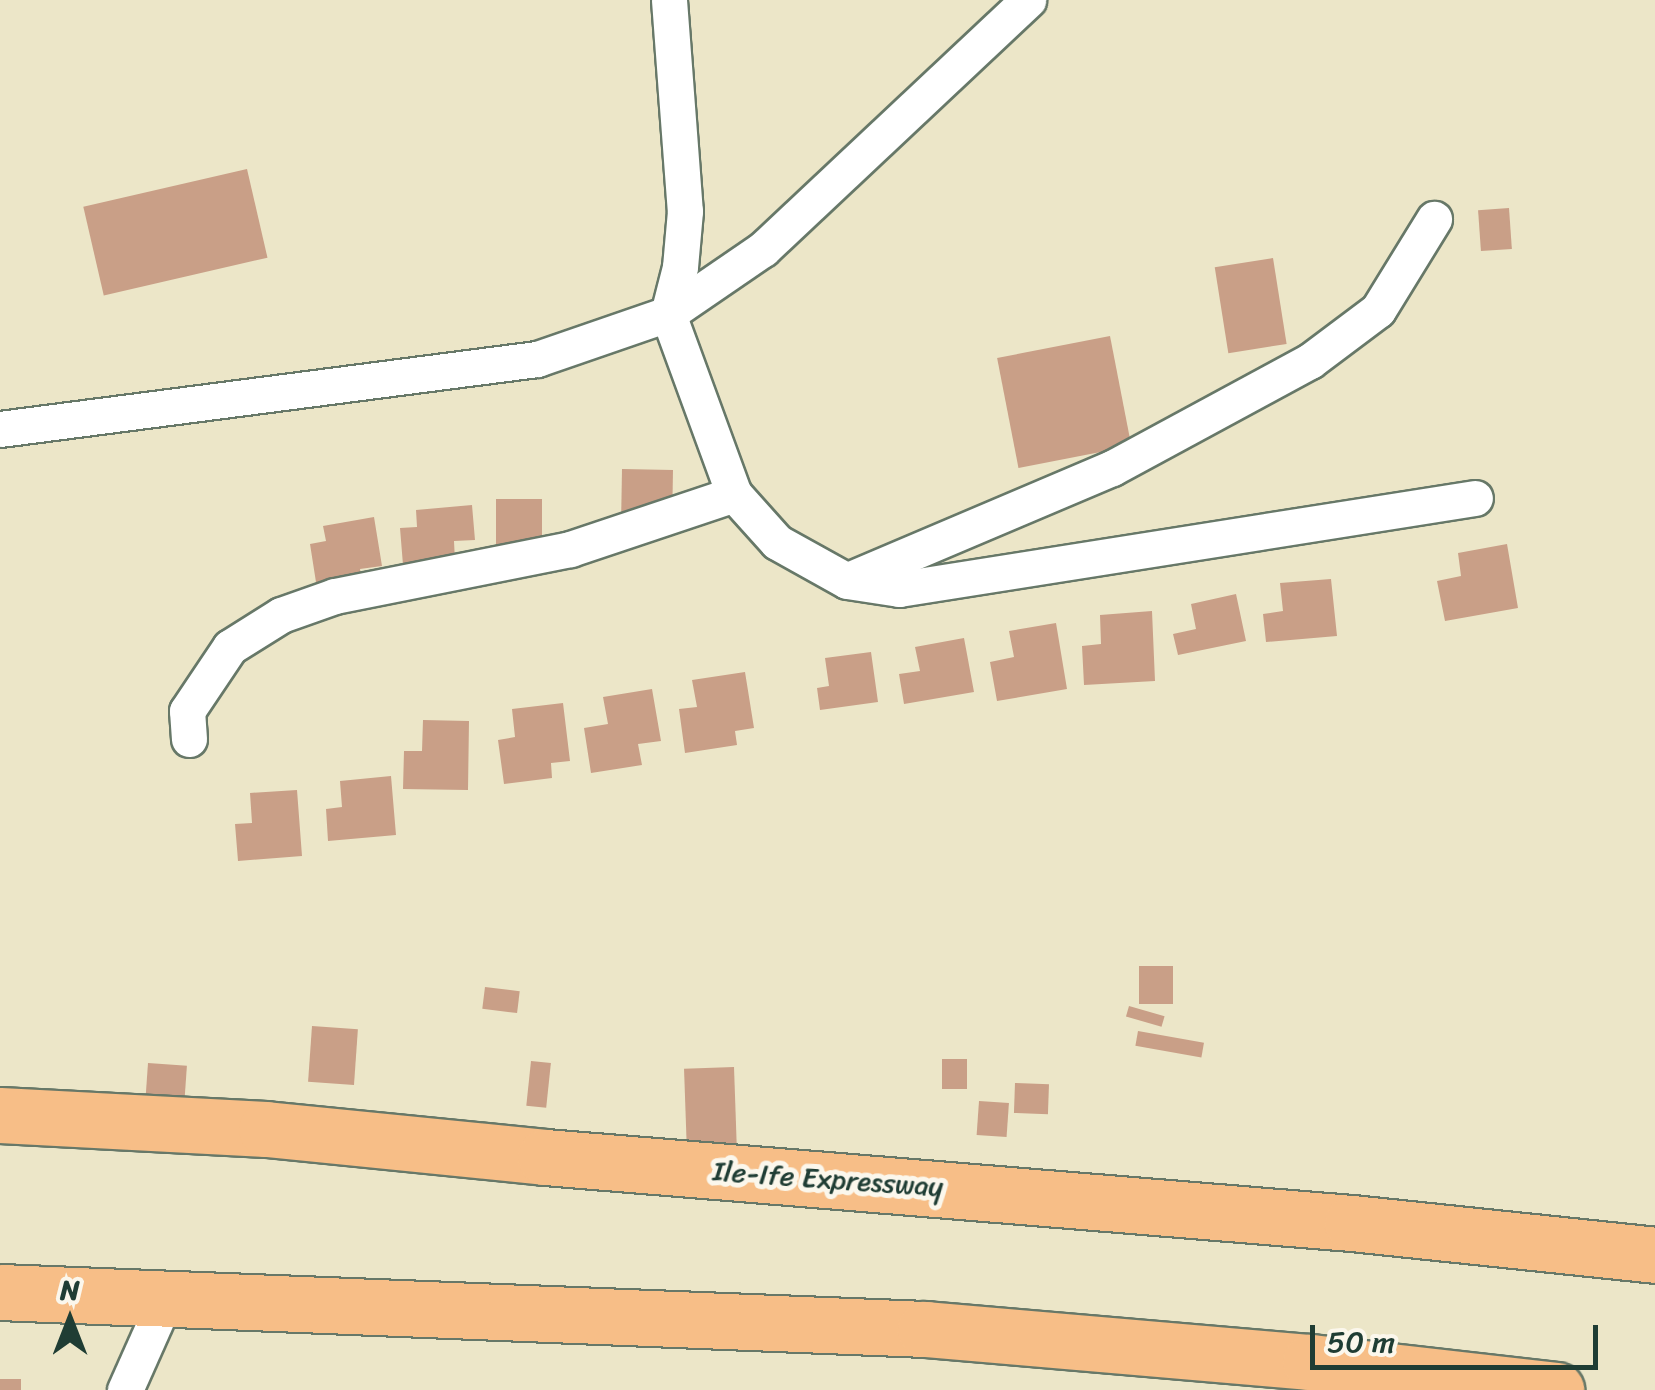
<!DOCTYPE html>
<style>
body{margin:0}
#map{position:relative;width:1655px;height:1390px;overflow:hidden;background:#ece6c8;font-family:Sriracha,sans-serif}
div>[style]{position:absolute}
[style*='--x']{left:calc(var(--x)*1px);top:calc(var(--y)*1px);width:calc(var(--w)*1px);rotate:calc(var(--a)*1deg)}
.building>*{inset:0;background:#c99f87;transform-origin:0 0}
.roads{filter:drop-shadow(2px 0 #677868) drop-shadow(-2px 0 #677868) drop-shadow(0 2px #677868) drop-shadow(0 -2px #677868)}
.minor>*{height:35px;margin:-17.5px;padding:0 17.5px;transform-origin:17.5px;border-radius:17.5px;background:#fff}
.trunk>*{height:55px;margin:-27.5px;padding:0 27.5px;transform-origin:27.5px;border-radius:27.5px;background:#f7be87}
span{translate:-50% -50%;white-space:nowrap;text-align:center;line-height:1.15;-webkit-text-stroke:10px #fbf7ec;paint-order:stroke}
.street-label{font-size:28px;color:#1f3d34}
.north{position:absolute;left:20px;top:1270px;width:100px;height:100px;-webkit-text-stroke:8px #fbf7ec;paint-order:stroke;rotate:0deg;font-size:28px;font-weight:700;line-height:40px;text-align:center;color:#1f3d34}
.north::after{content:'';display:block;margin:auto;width:35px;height:45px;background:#1f3d34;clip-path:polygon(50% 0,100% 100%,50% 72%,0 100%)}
.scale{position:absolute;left:1310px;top:1325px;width:288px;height:45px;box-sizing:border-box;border:5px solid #1f3d34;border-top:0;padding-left:12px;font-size:30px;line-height:35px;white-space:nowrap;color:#1f3d34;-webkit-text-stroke:8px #fbf7ec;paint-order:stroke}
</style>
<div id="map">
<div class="building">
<div style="left:247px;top:169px;width:91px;height:168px;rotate:77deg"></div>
<div style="left:1509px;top:208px;width:41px;height:31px;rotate:86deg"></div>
<div style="left:1273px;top:258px;width:87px;height:59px;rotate:81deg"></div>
<div style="left:1110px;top:336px;width:112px;height:115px;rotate:79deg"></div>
<div style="left:622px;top:469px;width:51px;height:50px;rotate:1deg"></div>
<div style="left:496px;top:499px;width:46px;height:72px"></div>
<div style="clip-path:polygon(472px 505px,475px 540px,454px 541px,455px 561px,403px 565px,400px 528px,417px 527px,416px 510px)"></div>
<div style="clip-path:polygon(374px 517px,382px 566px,360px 569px,363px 588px,318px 595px,310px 544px,326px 541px,323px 526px)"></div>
<div style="clip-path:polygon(1507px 544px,1518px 608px,1445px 621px,1437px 581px,1461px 576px,1458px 553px)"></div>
<div style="clip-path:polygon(1331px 579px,1337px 636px,1266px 642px,1263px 614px,1283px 611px,1280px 583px)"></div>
<div style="clip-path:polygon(1236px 594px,1246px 641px,1178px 655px,1173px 634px,1196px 629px,1191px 604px)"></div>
<div style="clip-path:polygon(1152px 611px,1155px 681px,1084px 685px,1082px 646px,1101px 644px,1100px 615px)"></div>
<div style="clip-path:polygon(1056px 623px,1067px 689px,997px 701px,990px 662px,1014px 657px,1009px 631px)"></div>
<div style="clip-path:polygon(964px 638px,974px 692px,904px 704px,899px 674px,920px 671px,915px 647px)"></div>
<div style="clip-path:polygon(871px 652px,878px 702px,820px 710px,817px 688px,829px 686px,825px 658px)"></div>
<div style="clip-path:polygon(745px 672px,754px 728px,735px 731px,737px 745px,685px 753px,679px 709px,697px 707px,692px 680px)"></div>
<div style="clip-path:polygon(652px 689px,661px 741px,638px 744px,642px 765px,591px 773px,584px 728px,608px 724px,603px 697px)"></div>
<div style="clip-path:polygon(563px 703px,570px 761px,551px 763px,552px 778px,504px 784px,498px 740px,515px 737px,512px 709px)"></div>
<div style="clip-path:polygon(423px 720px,469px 721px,468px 790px,403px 789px,404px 751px,422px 751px)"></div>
<div style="clip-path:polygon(391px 776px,396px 835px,328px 841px,326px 809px,342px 807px,340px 781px)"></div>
<div style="clip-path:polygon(297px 790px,302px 856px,238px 861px,235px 824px,252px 823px,250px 793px)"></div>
<div style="left:1139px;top:966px;width:34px;height:38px"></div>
<div style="left:485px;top:987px;width:35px;height:22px;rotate:7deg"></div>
<div style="left:1129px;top:1006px;width:37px;height:11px;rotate:16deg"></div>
<div style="left:312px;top:1026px;width:46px;height:56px;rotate:4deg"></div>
<div style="left:1138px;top:1031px;width:67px;height:15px;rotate:10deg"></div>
<div style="left:942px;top:1059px;width:25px;height:30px"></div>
<div style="left:531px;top:1061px;width:20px;height:45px;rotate:6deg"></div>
<div style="left:148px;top:1063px;width:39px;height:38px;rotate:4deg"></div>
<div style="left:734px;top:1067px;width:81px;height:50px;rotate:88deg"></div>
<div style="left:1015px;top:1083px;width:34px;height:30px;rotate:2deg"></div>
<div style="left:979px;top:1101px;width:30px;height:34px;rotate:4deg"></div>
<div style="left:0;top:1379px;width:21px;height:11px"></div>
</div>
<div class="roads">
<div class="minor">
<div style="--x:669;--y:0;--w:212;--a:85.7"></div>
<div style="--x:685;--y:211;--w:56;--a:95.1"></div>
<div style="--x:680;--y:267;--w:49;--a:104.3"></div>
<div style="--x:668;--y:314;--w:192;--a:69.9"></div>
<div style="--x:734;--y:494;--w:64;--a:48.1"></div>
<div style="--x:777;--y:542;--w:80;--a:29.1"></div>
<div style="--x:847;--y:581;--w:53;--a:8.7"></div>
<div style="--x:899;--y:589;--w:583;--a:-8.98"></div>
<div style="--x:0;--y:429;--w:542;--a:-7.43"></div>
<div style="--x:537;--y:359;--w:139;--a:-19"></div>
<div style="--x:668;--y:314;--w:115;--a:-34.4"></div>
<div style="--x:763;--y:249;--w:364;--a:-43.2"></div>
<div style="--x:848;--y:580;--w:287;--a:-23"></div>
<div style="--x:1112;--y:468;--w:225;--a:-28.4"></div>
<div style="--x:1310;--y:361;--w:85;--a:-36.9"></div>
<div style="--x:1378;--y:310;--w:107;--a:-58.4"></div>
<div style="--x:189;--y:739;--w:28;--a:-94"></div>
<div style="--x:187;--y:711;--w:77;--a:-56.1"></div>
<div style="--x:230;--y:647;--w:60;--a:-32.1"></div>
<div style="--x:281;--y:615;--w:57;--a:-19.4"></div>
<div style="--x:335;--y:596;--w:240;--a:-11.3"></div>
<div style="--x:570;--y:549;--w:173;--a:-18.5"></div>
<div style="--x:125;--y:1390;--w:101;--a:-66"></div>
</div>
<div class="trunk">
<div style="--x:0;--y:1115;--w:266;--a:3"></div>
<div style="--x:266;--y:1129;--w:280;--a:5.7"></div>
<div style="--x:545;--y:1157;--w:810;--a:4.68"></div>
<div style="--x:1352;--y:1223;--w:305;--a:6"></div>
<div style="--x:0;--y:1292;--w:926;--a:2.29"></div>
<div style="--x:925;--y:1329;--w:386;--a:4.9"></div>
<div style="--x:1310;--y:1362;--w:248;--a:6.5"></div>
</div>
</div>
<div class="street-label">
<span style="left:828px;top:1179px;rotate:4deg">Ile-Ife Expressway</span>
</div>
<div class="north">N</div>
<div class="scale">50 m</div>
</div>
